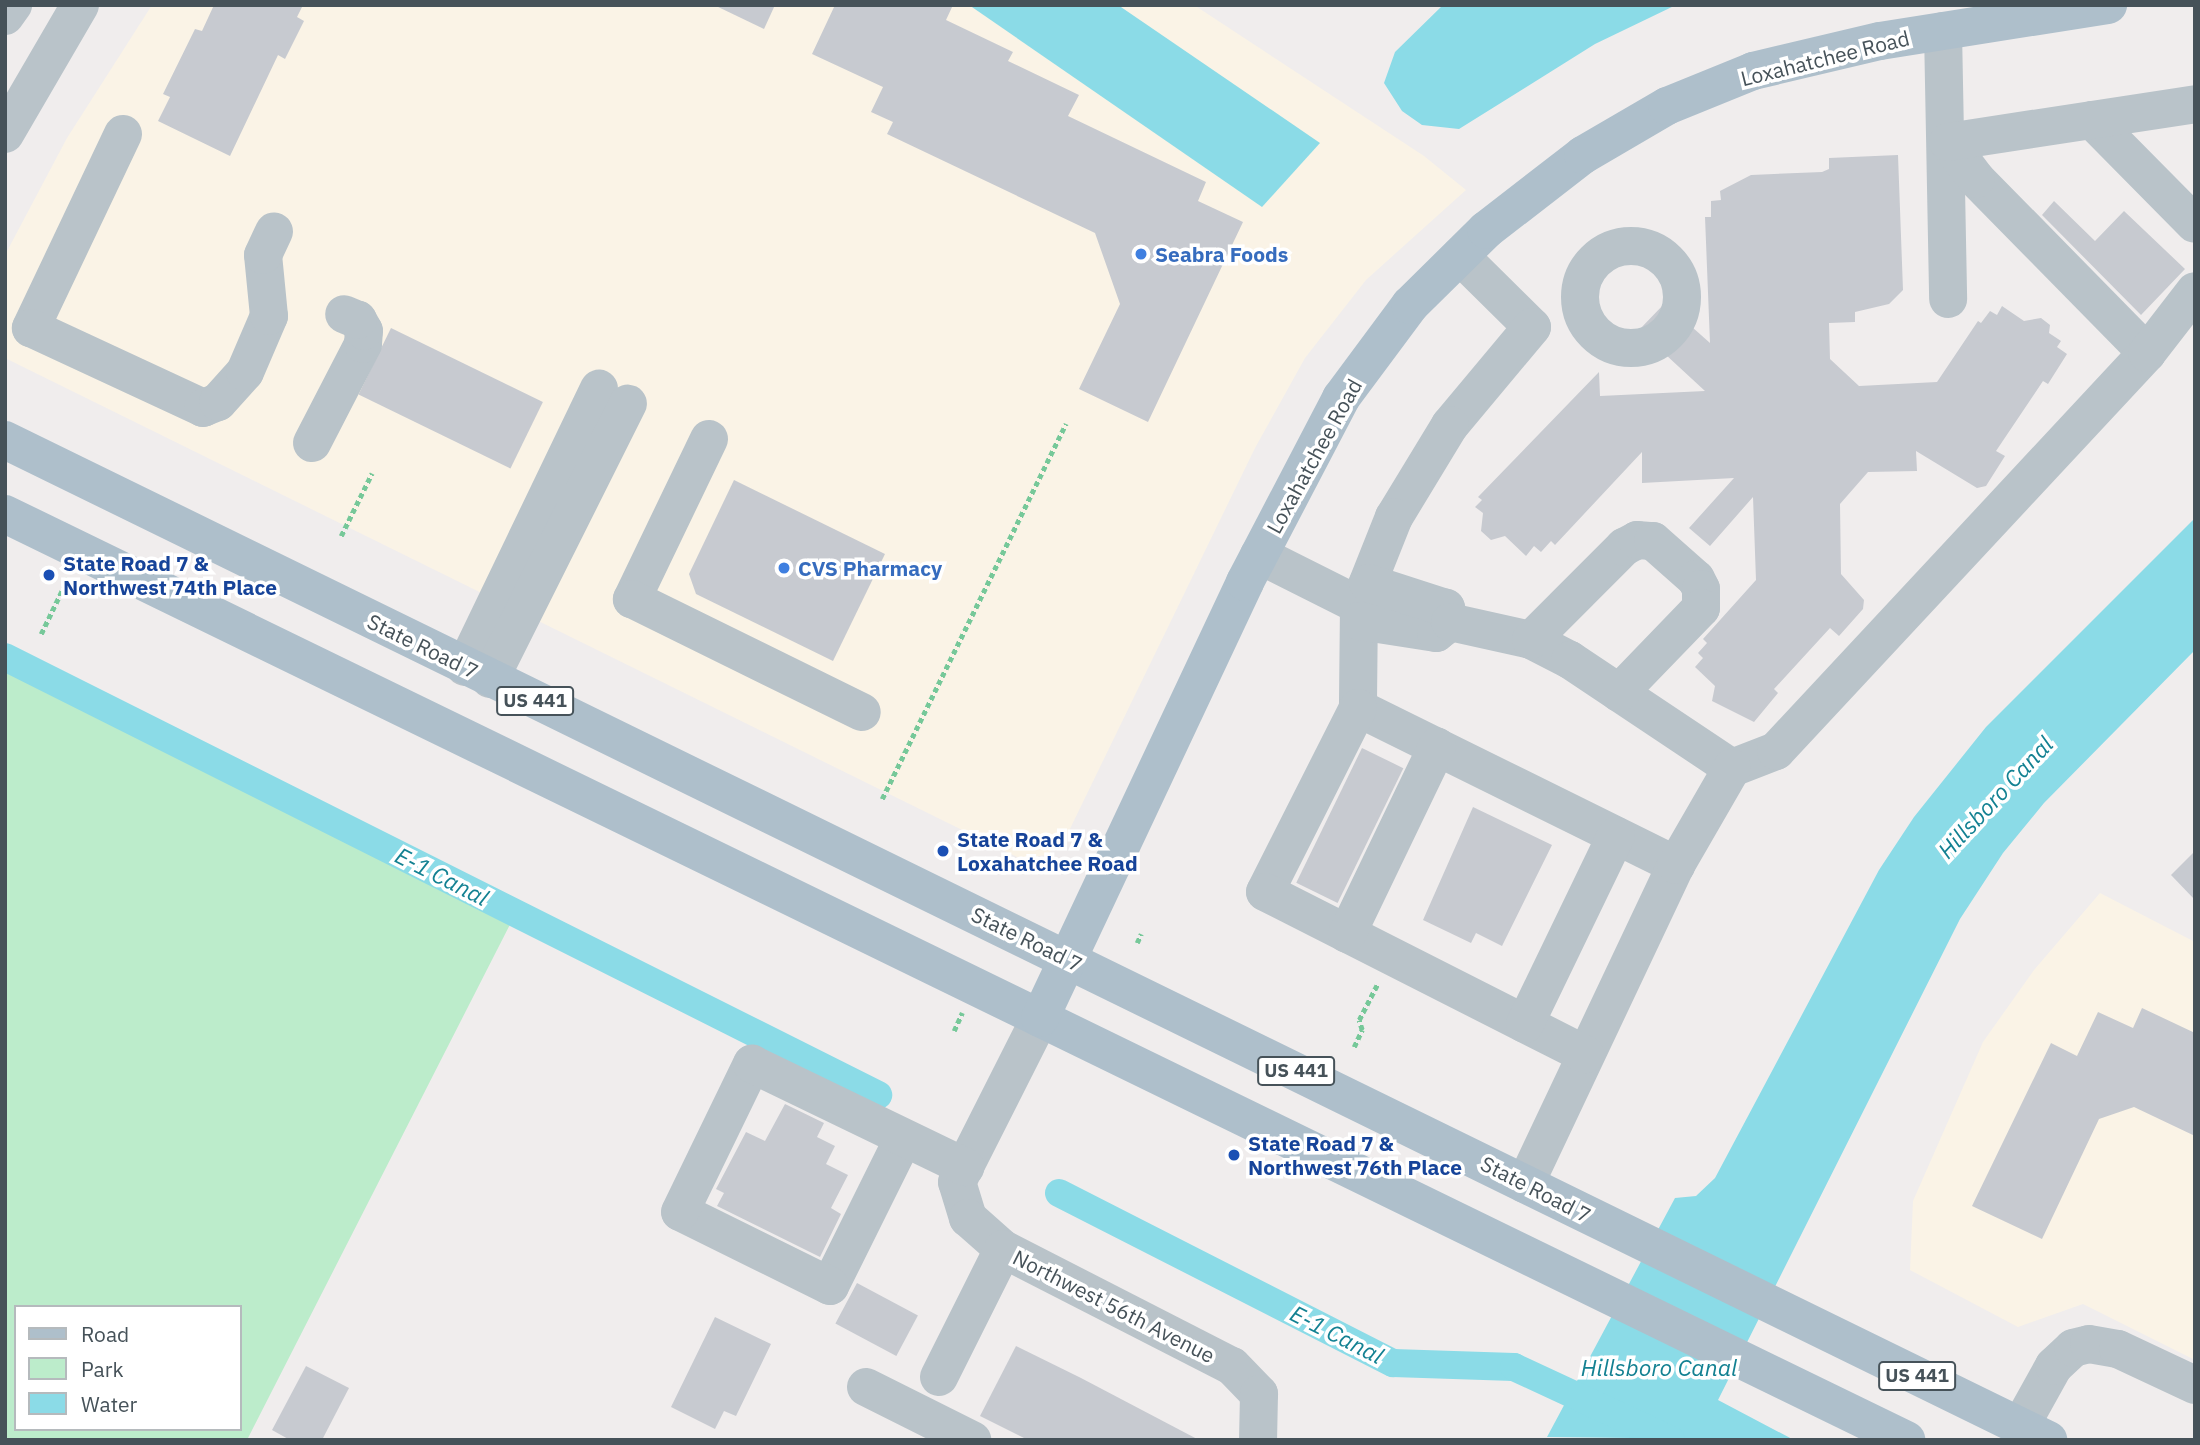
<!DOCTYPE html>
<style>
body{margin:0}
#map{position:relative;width:2200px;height:1445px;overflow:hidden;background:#f0eded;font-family:"IBM Plex Sans",sans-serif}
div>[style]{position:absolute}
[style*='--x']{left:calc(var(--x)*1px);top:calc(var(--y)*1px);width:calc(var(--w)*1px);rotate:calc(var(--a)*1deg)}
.commercial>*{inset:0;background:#faf3e6}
.green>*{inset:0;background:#bceccb}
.water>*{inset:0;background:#8bdbe7}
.canal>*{height:28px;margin:-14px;padding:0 14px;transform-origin:14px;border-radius:14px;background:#8bdbe7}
.building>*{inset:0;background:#c7cad0;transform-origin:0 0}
.path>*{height:4.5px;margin-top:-2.25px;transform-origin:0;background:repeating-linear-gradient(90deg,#76c899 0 5px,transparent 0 8.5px)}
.minor>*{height:38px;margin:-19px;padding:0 19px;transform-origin:19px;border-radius:19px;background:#b9c3c9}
.minor>.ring{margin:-19px;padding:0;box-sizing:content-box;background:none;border:38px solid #b9c3c9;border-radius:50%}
.major>*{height:38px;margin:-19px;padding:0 19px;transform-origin:19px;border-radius:19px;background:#aebfcb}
.dots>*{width:19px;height:19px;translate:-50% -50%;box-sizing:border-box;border:4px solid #fff;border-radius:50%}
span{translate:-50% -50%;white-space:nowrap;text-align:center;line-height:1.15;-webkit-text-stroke:7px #fff;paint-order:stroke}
.shield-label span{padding:2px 5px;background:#fff;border:2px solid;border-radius:5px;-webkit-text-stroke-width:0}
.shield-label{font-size:19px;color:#465259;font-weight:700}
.street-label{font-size:21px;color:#465259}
.shop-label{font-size:21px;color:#366cbe;font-weight:700}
.left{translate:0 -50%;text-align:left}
.transit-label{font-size:21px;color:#164399;font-weight:700}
.water-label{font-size:23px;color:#138192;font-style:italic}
.frame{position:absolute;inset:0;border:7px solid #465259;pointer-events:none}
.legend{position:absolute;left:14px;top:1305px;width:228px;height:126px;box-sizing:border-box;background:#fff;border:2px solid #b5babd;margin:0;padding:9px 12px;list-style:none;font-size:21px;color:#465259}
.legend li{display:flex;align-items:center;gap:14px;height:35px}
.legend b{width:35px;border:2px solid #b5babd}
</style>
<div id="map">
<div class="commercial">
<div style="clip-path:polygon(152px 5px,1194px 5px,1424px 156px,1466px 190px,1366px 280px,1305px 358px,1255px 448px,1066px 837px,1046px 855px,1021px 859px,5px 358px,5px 255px,67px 138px)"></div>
<div style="clip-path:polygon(2100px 893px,2195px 942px,2195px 1360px,2083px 1304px,2018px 1327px,1910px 1270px,1913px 1201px,1983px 1042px,2034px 970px)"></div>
</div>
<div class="green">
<div style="clip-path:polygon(evenodd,5px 659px,520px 905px,247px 1440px,5px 1440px,5px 659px,16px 1307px,240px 1307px,240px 1429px,16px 1429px,16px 1307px)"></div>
</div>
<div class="water">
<div style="clip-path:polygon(969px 5px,1118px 5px,1320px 143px,1262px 207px)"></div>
<div style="clip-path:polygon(1443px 5px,1676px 5px,1595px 44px,1459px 129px,1422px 125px,1402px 111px,1384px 83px,1395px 52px)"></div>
<div style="clip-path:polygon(2195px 518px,2195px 650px,2044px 803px,2003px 853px,1960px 919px,1718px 1400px,1794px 1440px,1547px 1437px,1675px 1198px,1696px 1196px,1715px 1178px,1879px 870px,1914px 817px,1986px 727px)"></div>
</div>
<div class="canal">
<div style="--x:5;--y:657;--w:977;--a:26.64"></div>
<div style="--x:1059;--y:1193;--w:375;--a:27"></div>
<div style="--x:1393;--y:1363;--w:121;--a:1.9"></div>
<div style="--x:1514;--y:1367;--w:173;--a:24.9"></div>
</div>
<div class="building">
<div style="clip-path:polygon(214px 5px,303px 5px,297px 17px,304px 21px,285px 59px,278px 55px,230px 156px,158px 121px,170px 97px,163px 94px,195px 29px,202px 31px)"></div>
<div style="clip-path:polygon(714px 5px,775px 5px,764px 29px)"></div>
<div style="clip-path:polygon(835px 5px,953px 5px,946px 20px,1013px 52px,1008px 61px,1079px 95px,1068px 116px,1206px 182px,1198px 201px,1243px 222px,1148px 422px,1079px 389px,1120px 304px,1095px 233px,887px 134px,893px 122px,871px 112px,883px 87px,812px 54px)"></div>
<div style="clip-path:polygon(1898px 155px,1903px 290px,1889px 304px,1855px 312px,1855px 322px,1829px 323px,1830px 359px,1859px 386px,1937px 382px,1978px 321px,1981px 323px,1990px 311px,1997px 315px,2002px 306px,2024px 321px,2041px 318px,2050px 325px,2049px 333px,2061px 341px,2057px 347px,2067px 354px,2048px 384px,2043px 381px,1996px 451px,2005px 456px,1986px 486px,1977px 488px,1916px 451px,1917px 471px,1868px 472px,1840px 504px,1841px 574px,1864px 600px,1863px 609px,1839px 636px,1830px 628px,1774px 689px,1778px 693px,1754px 722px,1712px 701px,1715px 686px,1695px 667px,1703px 658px,1698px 653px,1707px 643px,1703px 639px,1756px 580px,1753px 497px,1710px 546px,1689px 528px,1734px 478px,1642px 483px,1642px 452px,1555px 545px,1551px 541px,1541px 552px,1534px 546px,1526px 556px,1505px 536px,1491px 540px,1481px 531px,1483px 513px,1475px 507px,1482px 500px,1478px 497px,1599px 372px,1600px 396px,1705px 391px,1639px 330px,1665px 303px,1710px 343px,1705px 217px,1711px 217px,1711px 201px,1721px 200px,1720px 191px,1751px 175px,1822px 172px,1829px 169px,1829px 158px)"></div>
<div style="clip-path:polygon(2054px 201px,2095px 241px,2124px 211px,2185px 269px,2141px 315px,2042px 215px)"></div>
<div style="left:391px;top:328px;width:169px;height:74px;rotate:26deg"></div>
<div style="clip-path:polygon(734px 480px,885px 554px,833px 661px,696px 594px,689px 574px)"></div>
<div style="left:1362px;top:748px;width:46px;height:150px;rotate:26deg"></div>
<div style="clip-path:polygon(1473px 807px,1552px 845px,1502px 946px,1476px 933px,1471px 943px,1423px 920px)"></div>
<div style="clip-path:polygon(2195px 851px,2195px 900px,2171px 875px)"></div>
<div style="clip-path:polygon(2142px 1008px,2195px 1033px,2195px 1136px,2134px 1107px,2099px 1119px,2042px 1239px,1972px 1206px,2051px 1043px,2077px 1056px,2098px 1012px,2133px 1028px)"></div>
<div style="clip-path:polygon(785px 1104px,824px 1123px,817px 1137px,835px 1146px,826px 1164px,848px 1175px,831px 1208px,841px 1214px,820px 1257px,717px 1206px,724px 1193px,716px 1189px,746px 1132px,765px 1141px)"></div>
<div style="left:857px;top:1283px;width:69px;height:46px;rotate:28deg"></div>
<div style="clip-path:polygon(715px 1317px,771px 1344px,736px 1416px,724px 1411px,715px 1429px,671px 1407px)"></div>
<div style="clip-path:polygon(1016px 1346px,1081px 1378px,1199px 1440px,1028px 1440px,980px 1416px)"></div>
<div style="clip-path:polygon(306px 1366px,349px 1388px,322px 1440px,290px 1440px,272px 1430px)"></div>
</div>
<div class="path">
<div style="--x:341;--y:536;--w:70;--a:-63.8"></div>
<div style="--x:41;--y:634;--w:62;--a:-64.3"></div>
<div style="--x:882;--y:799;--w:418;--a:-63.9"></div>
<div style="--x:1137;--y:943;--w:10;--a:-66"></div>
<div style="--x:954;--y:1031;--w:20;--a:-66"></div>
<div style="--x:1354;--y:1047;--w:19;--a:-65"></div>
<div style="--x:1362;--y:1030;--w:10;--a:-107"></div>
<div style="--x:1359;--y:1020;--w:42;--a:-62.8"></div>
</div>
<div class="minor">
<div style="--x:5;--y:16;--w:14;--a:-54"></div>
<div style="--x:1943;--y:31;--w:268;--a:88.9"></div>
<div style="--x:2092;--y:120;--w:146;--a:45.3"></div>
<div style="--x:5;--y:134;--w:149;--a:-59.8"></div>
<div style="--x:123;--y:134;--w:215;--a:115.4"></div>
<div style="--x:31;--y:328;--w:190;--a:24.9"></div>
<div style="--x:203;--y:408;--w:16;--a:-22"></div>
<div style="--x:218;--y:402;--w:40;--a:-48"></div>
<div style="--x:245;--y:372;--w:61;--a:-66.8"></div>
<div style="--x:269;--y:316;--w:61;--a:-95.6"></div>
<div style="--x:263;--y:255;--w:26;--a:-65"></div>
<div class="ring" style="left:1580px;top:246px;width:64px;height:64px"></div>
<div style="--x:1460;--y:256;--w:101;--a:44.6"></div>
<div style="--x:1532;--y:327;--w:128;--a:129.9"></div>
<div style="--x:1450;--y:425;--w:108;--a:121.3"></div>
<div style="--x:1394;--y:517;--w:95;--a:111.7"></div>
<div style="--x:1359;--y:605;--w:103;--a:90.6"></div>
<div style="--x:1358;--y:708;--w:355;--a:26.3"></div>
<div style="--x:1676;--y:865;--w:353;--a:115.3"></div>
<div style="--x:2147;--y:353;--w:244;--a:-134.5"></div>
<div style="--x:1976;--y:179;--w:46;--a:-127.1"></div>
<div style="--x:1948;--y:142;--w:250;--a:-8.7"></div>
<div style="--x:709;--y:439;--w:178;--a:115.7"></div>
<div style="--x:632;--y:599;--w:256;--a:26.2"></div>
<div style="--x:312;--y:443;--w:111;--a:-62.7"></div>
<div style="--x:363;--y:344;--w:13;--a:-86"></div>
<div style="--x:364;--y:331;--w:13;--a:-119"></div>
<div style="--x:358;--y:320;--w:15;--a:-157"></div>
<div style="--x:1259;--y:555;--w:112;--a:26.6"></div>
<div style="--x:1359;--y:621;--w:78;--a:8.9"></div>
<div style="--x:1436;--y:633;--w:18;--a:-38"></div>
<div style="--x:1450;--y:622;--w:15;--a:-106"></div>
<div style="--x:1446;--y:608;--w:82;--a:-162.2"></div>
<div style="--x:1450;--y:622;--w:83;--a:12.5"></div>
<div style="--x:1531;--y:640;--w:44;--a:27.1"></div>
<div style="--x:1570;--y:660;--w:195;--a:33.7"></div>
<div style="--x:1732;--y:768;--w:47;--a:-21.1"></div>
<div style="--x:1776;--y:751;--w:544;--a:-47.01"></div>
<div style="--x:2147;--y:353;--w:78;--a:-52.3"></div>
<div style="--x:1531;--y:640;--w:132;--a:-45"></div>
<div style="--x:1624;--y:547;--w:15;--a:-28"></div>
<div style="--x:1637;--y:540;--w:16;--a:4"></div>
<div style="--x:1653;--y:541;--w:57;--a:41.5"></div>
<div style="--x:1696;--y:579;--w:11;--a:63"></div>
<div style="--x:1701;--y:589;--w:19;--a:90"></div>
<div style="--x:1701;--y:608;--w:118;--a:134"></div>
<div style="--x:465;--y:667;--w:309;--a:-64.3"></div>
<div style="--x:490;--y:679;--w:308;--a:-63.4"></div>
<div style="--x:1358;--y:708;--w:206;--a:116.8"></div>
<div style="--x:1265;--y:892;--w:359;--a:26.9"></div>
<div style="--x:1676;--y:865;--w:112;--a:-60"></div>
<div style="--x:1347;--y:934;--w:208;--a:-64.3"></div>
<div style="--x:1040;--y:1018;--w:184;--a:116.8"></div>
<div style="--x:957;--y:1182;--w:38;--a:73"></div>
<div style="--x:968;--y:1218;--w:47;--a:41.5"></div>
<div style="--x:1003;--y:1249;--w:257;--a:27.1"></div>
<div style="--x:1232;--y:1366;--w:39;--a:46"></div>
<div style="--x:1259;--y:1394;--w:46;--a:91.2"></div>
<div style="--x:1525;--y:1024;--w:209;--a:-64.2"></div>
<div style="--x:903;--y:1139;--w:164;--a:116.4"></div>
<div style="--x:830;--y:1286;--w:167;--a:-153.7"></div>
<div style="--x:680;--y:1212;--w:165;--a:-64.1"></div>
<div style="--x:752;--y:1064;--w:237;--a:25.8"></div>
<div style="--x:939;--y:1377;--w:143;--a:-63.4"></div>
<div style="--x:866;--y:1387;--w:119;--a:26.6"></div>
<div style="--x:2020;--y:1427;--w:70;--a:-60.9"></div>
<div style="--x:2054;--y:1366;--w:26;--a:-43"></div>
<div style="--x:2073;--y:1348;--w:16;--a:-14"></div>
<div style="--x:2089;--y:1344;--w:29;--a:10"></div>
<div style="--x:2118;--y:1349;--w:85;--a:25.1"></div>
</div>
<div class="major">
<div style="--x:5;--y:440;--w:2275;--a:26.08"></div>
<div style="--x:5;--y:514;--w:2115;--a:25.97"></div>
<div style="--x:1040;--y:1018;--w:482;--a:-64.8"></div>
<div style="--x:1245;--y:582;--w:208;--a:-62.4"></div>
<div style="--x:1341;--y:398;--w:116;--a:-53.4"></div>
<div style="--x:1410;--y:305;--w:107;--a:-44.6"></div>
<div style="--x:1486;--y:230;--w:123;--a:-37.7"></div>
<div style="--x:1583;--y:155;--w:97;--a:-30.3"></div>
<div style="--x:1667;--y:106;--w:93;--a:-22.1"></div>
<div style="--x:1753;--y:71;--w:130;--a:-13.3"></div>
<div style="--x:1880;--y:41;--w:231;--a:-9"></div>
</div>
<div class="dots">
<div style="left:1141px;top:254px;background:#3f7fe0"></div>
<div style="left:784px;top:568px;background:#3f7fe0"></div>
<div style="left:49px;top:575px;background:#1a4fb4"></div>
<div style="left:943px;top:851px;background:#1a4fb4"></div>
<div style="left:1234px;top:1155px;background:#1a4fb4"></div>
</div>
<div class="shield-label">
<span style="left:535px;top:701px">US 441</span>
<span style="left:1296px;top:1071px">US 441</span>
<span style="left:1917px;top:1376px">US 441</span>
</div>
<div class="street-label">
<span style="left:1825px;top:58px;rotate:-14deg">Loxahatchee Road</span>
<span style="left:1314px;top:456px;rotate:-61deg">Loxahatchee Road</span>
<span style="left:423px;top:646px;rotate:26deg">State Road 7</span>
<span style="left:1027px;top:939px;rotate:26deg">State Road 7</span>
<span style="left:1536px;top:1189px;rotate:27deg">State Road 7</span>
<span style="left:1114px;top:1306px;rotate:27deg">Northwest 56th Avenue</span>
</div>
<div class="shop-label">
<span class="left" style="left:1155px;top:254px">Seabra Foods</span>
<span class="left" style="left:798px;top:568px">CVS Pharmacy</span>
</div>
<div class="transit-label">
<span class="left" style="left:63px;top:575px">State Road 7 &amp;<br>Northwest 74th Place</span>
<span class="left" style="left:957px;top:851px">State Road 7 &amp;<br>Loxahatchee Road</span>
<span class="left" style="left:1248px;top:1155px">State Road 7 &amp;<br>Northwest 76th Place</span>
</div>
<div class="water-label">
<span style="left:1995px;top:797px;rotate:-47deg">Hillsboro Canal</span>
<span style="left:442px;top:876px;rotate:27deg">E-1 Canal</span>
<span style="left:1337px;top:1334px;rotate:27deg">E-1 Canal</span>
<span style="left:1659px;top:1367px">Hillsboro Canal</span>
</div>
<div class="frame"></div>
<ul class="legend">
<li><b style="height:9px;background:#aebfcb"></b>Road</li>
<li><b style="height:19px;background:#bceccb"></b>Park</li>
<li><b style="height:19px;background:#8bdbe7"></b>Water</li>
</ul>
</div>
